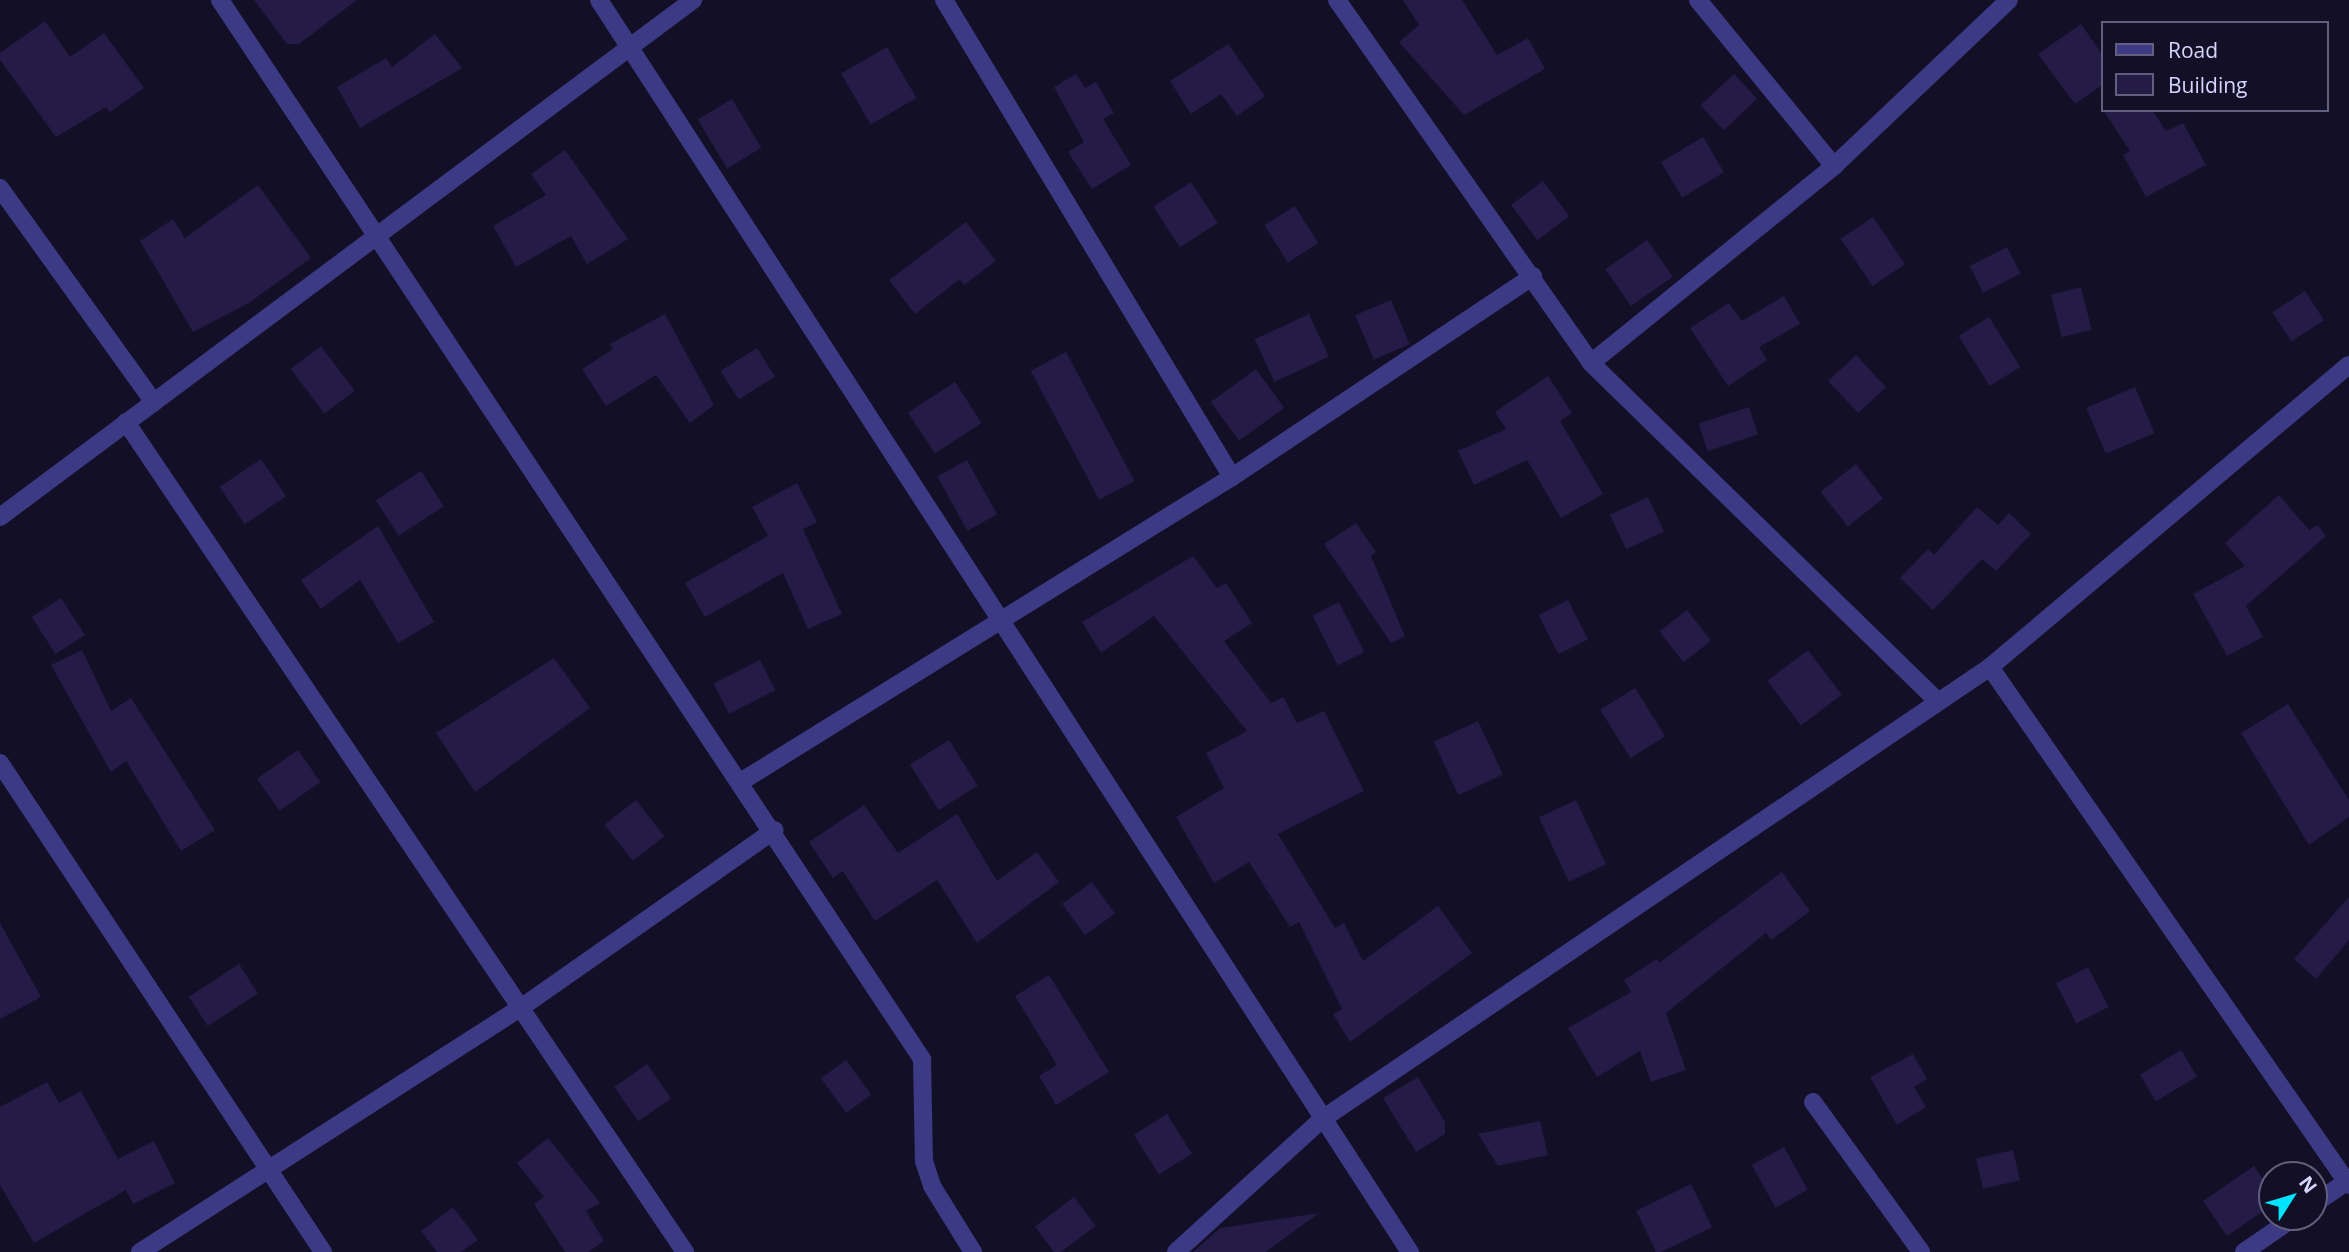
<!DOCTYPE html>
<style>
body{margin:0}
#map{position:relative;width:2349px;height:1252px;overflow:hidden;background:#130f26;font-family:"Open Sans",sans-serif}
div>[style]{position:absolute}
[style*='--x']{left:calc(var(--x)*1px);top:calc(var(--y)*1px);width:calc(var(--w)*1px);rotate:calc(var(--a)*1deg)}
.building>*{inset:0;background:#241b47;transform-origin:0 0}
.minor>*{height:18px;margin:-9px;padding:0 9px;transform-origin:9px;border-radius:9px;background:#3d3a85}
span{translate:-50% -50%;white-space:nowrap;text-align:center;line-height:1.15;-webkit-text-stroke:6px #130f26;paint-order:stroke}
.legend{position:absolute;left:2101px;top:21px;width:228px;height:91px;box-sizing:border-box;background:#130f26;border:2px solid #625e7d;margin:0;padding:9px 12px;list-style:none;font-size:21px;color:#d9d4ff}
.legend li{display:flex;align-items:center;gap:14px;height:35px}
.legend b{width:35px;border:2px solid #625e7d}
.north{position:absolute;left:2258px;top:1161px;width:70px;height:70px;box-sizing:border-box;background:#130f26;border:2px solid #625e7d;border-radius:50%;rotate:53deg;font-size:19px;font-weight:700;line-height:28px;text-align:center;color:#d9d4ff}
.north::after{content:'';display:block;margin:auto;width:24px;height:32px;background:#00e5ff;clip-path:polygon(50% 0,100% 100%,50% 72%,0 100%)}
</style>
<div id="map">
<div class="building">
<div style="clip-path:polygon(254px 0,357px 0,299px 44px,287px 44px)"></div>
<div style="clip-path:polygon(1403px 0,1462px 0,1497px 55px,1528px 38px,1545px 69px,1464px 115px,1399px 42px,1419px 25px)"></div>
<div style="clip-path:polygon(45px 21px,70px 57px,104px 33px,144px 88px,110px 112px,106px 107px,56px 137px,0 60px,0 53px)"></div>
<div style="clip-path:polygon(2081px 24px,2102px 54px,2102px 85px,2075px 104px,2038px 54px)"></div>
<div style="clip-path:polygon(435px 34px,462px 68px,360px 128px,337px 87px,386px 58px,392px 67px)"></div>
<div style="clip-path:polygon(1228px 44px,1265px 96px,1237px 116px,1221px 94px,1191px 114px,1170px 81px)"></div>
<div style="left:887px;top:47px;width:59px;height:53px;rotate:60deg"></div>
<div style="clip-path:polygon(1076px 74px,1085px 88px,1096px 82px,1114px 113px,1103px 119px,1131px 165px,1092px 189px,1068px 152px,1084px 142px,1054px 87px)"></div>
<div style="left:1734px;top:74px;width:34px;height:46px;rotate:47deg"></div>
<div style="left:732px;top:99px;width:57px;height:40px;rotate:59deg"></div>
<div style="clip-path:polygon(2103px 110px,2152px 110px,2166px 131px,2183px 123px,2206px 165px,2146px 197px,2123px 155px,2130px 151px)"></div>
<div style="left:1703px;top:137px;width:41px;height:49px;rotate:59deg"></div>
<div style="clip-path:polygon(565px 150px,628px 239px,587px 264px,571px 236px,516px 267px,493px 226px,546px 195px,531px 174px)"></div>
<div style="left:1543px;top:181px;width:44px;height:40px;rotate:53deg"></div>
<div style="left:1191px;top:182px;width:49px;height:45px;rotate:57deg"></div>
<div style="clip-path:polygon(258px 185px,311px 258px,249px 303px,193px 332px,140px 241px,173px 219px,185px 238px)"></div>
<div style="left:1295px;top:206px;width:44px;height:36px;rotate:58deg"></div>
<div style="left:1873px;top:217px;width:57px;height:39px;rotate:56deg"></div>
<div style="clip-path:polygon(966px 222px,996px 261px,964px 285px,960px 279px,915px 314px,889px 280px)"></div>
<div style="left:1647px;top:240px;width:45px;height:51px;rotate:55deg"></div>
<div style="left:2007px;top:247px;width:30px;height:42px;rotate:63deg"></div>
<div style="left:2081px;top:287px;width:44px;height:31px;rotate:76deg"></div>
<div style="left:2305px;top:291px;width:35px;height:39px;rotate:57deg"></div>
<div style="clip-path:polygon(1784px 296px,1800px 324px,1759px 347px,1767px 360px,1728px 386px,1690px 328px,1729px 303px,1742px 321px)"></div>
<div style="left:1391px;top:300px;width:48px;height:39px;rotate:67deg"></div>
<div style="clip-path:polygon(665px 314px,714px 405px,690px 423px,656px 375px,606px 406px,582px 369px,613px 349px,610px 344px)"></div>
<div style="left:1309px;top:314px;width:47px;height:60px;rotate:65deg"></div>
<div style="left:1989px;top:317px;width:59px;height:36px;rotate:58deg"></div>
<div style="left:321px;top:346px;width:56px;height:38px;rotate:53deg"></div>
<div style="left:757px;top:348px;width:34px;height:43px;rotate:58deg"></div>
<div style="left:1066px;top:352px;width:146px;height:40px;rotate:62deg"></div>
<div style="left:1856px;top:355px;width:44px;height:38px;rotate:47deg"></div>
<div style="left:1256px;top:369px;width:48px;height:56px;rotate:54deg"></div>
<div style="clip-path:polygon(1548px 376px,1572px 413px,1560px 421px,1603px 494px,1561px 518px,1527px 460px,1474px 485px,1458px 451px,1506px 429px,1495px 412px)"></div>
<div style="left:955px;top:382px;width:49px;height:56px;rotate:57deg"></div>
<div style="left:2135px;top:387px;width:50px;height:53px;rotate:67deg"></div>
<div style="left:1749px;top:407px;width:29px;height:53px;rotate:72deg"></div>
<div style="left:261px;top:459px;width:45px;height:50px;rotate:56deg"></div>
<div style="left:967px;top:460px;width:62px;height:34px;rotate:61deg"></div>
<div style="left:1856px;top:464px;width:44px;height:45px;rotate:52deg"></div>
<div style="left:421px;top:471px;width:42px;height:54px;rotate:57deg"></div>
<div style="clip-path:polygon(797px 483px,817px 522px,803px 529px,842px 614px,808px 629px,783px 573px,705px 617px,685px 583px,768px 536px,752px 507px)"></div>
<div style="clip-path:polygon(2279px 495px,2309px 530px,2318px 525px,2326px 536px,2246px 606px,2263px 637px,2227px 656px,2193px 594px,2245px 566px,2225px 543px)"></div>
<div style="left:1648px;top:497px;width:38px;height:42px;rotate:65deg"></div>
<div style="clip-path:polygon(1977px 507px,1998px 525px,2009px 513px,2031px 534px,1996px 571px,1982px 559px,1933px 610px,1900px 578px,1928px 549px,1934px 555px)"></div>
<div style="clip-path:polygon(1356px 523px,1376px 552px,1371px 556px,1405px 636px,1391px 643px,1324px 544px)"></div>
<div style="clip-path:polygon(378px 526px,434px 622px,398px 643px,360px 580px,321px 609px,301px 580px)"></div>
<div style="clip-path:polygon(1193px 556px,1217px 588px,1226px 583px,1252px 623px,1224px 641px,1271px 703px,1283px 697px,1297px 723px,1324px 711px,1364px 791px,1278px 834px,1335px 928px,1344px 923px,1363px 961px,1438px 906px,1472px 953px,1350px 1042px,1333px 1014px,1342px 1009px,1299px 922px,1290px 927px,1249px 862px,1214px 883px,1176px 817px,1224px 788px,1206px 753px,1247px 731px,1154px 616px,1101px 653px,1082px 622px)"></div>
<div style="left:61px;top:598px;width:44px;height:35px;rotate:57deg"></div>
<div style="left:1568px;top:600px;width:44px;height:33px;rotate:63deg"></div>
<div style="left:1339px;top:602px;width:56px;height:30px;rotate:63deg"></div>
<div style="left:1687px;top:610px;width:39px;height:35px;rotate:52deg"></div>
<div style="clip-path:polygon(82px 650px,111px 711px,131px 698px,215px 830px,181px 851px,126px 761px,111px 772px,51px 665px)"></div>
<div style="left:1808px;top:650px;width:56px;height:51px;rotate:53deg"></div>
<div style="clip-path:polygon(554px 658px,590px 708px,475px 792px,436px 733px)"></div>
<div style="left:760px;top:660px;width:34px;height:52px;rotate:63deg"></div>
<div style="left:1635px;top:688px;width:57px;height:41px;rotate:58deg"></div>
<div style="clip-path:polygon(2288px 704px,2349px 800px,2349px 817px,2309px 845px,2241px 733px)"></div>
<div style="left:1478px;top:721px;width:59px;height:49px;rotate:65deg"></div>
<div style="left:949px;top:740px;width:54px;height:46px;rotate:58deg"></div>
<div style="left:298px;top:750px;width:39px;height:50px;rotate:55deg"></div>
<div style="left:636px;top:800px;width:46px;height:40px;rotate:52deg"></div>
<div style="left:1576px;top:800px;width:71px;height:41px;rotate:65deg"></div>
<div style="clip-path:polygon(864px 805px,898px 853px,957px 814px,997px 881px,1037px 852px,1059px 882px,977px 943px,937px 880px,875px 921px,843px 871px,833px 878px,809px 842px)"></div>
<div style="clip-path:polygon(1782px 872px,1810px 911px,1771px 940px,1766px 933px,1666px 1013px,1686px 1070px,1651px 1082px,1640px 1051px,1597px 1077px,1568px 1028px,1631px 992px,1624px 980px,1657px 959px,1659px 963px)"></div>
<div style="left:1092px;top:882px;width:39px;height:37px;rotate:54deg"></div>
<div style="clip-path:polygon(2349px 897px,2349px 940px,2316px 979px,2294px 959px)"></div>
<div style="clip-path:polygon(0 923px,41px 997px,0 1019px)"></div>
<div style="left:239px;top:964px;width:35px;height:60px;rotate:57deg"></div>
<div style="left:2088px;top:967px;width:45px;height:36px;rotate:63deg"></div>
<div style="clip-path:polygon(1049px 975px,1109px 1072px,1056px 1105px,1039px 1076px,1057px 1065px,1015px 996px)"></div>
<div style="left:2181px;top:1050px;width:31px;height:48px;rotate:59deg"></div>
<div style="clip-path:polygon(1913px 1054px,1927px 1079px,1914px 1087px,1926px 1107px,1897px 1125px,1870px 1077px)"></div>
<div style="left:846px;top:1060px;width:43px;height:31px;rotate:54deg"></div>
<div style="left:647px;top:1064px;width:42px;height:40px;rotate:55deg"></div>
<div style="clip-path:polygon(1418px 1077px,1445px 1122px,1445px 1134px,1416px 1152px,1383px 1098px)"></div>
<div style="clip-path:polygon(47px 1082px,59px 1103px,81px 1091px,118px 1159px,154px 1141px,175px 1183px,133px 1204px,126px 1190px,34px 1243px,0 1185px,0 1107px)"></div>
<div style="left:1167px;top:1114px;width:47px;height:39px;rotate:58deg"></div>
<div style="clip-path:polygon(1540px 1121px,1548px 1155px,1498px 1166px,1478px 1134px)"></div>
<div style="clip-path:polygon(548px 1138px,600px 1203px,586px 1211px,604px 1241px,588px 1252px,565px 1252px,534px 1204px,544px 1197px,517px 1163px)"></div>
<div style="left:1784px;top:1147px;width:49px;height:37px;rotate:61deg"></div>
<div style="left:2013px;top:1150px;width:31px;height:38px;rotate:77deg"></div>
<div style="clip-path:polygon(2254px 1166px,2272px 1192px,2272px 1205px,2227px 1236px,2203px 1201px)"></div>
<div style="left:1691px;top:1184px;width:48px;height:61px;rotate:64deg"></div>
<div style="left:1074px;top:1197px;width:36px;height:49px;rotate:53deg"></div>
<div style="clip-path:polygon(453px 1207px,478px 1240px,461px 1252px,437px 1252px,421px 1231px)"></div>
<div style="clip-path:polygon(1319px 1213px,1266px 1252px,1193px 1252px,1220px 1228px)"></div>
</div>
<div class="minor">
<div style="--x:220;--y:0;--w:1271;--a:56.46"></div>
<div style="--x:922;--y:1059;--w:102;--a:88.9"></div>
<div style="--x:924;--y:1161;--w:26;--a:72"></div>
<div style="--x:932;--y:1186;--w:78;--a:58.2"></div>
<div style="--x:599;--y:0;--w:1492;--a:57.07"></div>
<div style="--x:1337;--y:0;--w:443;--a:55"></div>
<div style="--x:1591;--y:363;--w:484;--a:44.3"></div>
<div style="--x:1698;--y:0;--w:215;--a:50.7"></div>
<div style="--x:0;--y:188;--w:264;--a:54.3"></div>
<div style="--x:1591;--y:363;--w:313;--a:-39"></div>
<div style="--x:1834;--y:166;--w:241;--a:-43.5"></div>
<div style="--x:126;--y:422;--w:1001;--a:56.04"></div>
<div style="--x:1232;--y:477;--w:362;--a:-33.7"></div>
<div style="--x:0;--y:517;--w:865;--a:-36.72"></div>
<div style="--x:1990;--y:667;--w:630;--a:55.28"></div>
<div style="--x:0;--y:763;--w:586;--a:56.55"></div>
<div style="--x:742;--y:781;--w:577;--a:-31.82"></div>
<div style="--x:1232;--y:477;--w:557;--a:-121.12"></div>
<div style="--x:1813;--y:1102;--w:185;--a:54.2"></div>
<div style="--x:2314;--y:1204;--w:42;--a:-34.4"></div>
<div style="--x:140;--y:1252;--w:450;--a:-32.7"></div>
<div style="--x:519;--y:1009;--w:312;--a:-35"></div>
<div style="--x:1176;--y:1252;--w:196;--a:-42.3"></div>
<div style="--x:1321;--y:1120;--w:808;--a:-34.1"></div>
<div style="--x:1990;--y:667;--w:469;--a:-40.1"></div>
<div style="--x:2244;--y:1252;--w:62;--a:-34.5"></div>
</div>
<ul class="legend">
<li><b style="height:9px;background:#3d3a85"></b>Road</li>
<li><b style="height:19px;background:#241b47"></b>Building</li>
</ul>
<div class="north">N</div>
</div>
